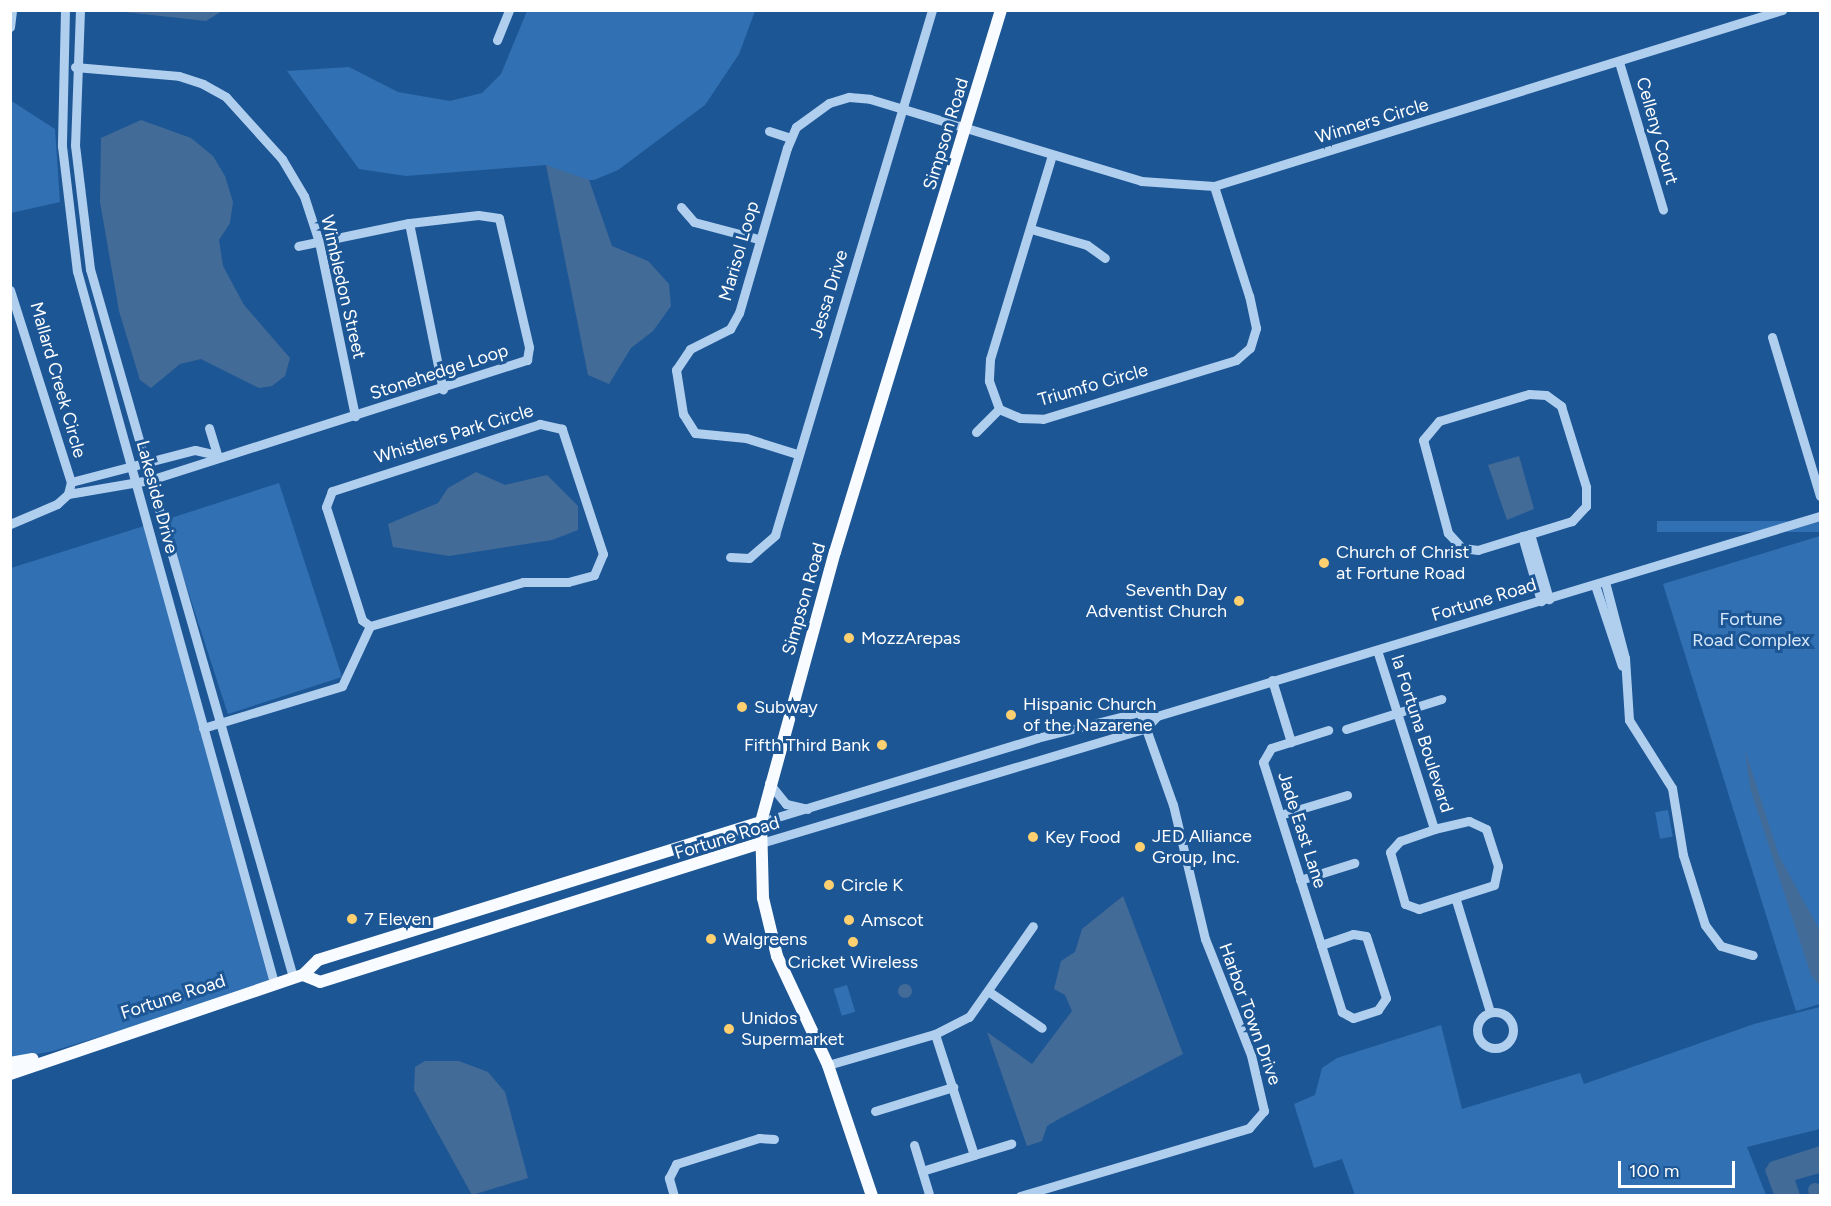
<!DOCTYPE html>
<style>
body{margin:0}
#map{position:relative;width:1831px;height:1206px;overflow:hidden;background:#1d5695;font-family:Figtree,sans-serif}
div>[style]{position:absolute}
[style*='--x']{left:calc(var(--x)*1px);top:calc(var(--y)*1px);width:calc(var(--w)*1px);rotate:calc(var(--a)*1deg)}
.green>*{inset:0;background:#3170b3;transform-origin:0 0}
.water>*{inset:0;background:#436b98}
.round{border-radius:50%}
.minor>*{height:9px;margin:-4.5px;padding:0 4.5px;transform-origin:4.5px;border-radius:4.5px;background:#b0cfef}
.minor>.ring{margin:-4.5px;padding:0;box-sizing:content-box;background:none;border:9px solid #b0cfef;border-radius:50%}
.major>*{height:12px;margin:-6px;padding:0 6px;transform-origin:6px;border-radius:6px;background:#f8fbff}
.dots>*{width:16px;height:16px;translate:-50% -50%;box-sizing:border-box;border:3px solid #1d5695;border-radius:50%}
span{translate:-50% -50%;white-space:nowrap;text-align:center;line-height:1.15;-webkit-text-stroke:6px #1d5695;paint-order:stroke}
.street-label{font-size:18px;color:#fff}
.poi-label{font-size:18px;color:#fff}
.left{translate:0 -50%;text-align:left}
.right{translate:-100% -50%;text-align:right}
.park-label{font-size:18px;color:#d7e8fb}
.frame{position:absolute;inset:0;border:12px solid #fff;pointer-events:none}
.scale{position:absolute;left:1618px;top:1161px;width:117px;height:27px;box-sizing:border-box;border:3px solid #fff;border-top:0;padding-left:8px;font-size:18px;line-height:21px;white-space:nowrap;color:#fff;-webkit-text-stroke:4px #1d5695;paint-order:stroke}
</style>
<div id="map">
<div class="green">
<div style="clip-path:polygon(527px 11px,755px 11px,739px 54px,705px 105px,618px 170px,594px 180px,577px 180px,546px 165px,406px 176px,359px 169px,287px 71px,349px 67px,398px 92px,450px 101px,482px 93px,501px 74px)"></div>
<div style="clip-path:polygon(10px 100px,55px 129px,60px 202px,11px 213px)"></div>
<div style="left:279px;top:483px;width:204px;height:120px;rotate:72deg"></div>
<div style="left:1820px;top:521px;width:11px;height:163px;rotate:90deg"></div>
<div style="clip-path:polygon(144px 526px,270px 985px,53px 1051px,11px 1059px,11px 568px)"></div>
<div style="clip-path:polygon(1820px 536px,1820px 1004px,1796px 1011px,1663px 584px)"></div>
<div style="left:1668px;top:810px;width:27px;height:13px;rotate:80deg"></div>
<div style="left:847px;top:985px;width:28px;height:14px;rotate:73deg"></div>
<div style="clip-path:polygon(1820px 1007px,1820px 1129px,1747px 1147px,1766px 1195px,1355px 1195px,1342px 1159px,1314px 1168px,1294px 1104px,1315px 1095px,1322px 1068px,1337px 1058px,1441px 1025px,1462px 1109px,1580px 1073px,1584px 1084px,1754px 1024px)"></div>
</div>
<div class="water">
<div style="clip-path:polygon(116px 11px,222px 11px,206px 21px)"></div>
<div style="clip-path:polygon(141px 120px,191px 138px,213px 156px,225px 176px,233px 202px,230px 223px,219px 240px,223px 266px,244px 305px,290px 358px,285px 376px,272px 386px,259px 388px,201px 359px,180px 364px,151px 388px,140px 380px,119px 311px,100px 202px,101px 138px)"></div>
<div style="clip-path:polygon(546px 165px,589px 180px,612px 246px,648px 261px,669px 284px,671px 306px,653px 331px,631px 348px,609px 384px,588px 375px)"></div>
<div style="clip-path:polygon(1519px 456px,1534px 509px,1507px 520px,1488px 465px)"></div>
<div style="clip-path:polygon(476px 472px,505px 485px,547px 475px,578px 506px,578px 530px,552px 540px,449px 556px,393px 547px,388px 524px,438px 503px,448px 488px)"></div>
<div style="clip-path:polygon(1745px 750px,1779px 856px,1820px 931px,1820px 986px,1811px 975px,1750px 788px)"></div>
<div style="clip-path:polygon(1123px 896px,1183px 1054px,1057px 1120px,1047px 1126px,1042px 1141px,1027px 1146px,987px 1032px,1032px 1064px,1072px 1011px,1065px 995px,1054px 989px,1061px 961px,1075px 952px,1082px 929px)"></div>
<div class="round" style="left:898px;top:984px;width:14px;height:14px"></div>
<div style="clip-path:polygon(425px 1061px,459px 1061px,488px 1072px,505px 1092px,528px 1178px,472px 1195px,414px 1090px,415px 1067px)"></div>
<div style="clip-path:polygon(1820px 1146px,1820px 1173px,1795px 1180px,1800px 1195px,1774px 1195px,1765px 1170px,1770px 1162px)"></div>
<div class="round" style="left:1808px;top:1183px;width:14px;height:14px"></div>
</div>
<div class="minor">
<div style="--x:65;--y:10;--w:136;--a:91.3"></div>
<div style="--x:62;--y:146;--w:126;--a:83.2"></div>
<div style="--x:77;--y:271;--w:739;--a:74.53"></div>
<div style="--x:80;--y:10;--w:135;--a:92.1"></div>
<div style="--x:75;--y:145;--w:125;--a:83.1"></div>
<div style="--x:90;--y:269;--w:737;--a:74"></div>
<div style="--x:10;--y:27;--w:17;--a:-83"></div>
<div style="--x:497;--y:40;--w:32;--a:-68"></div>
<div style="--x:1619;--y:62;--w:154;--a:73.4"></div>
<div style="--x:75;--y:67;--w:104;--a:4.9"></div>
<div style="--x:179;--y:76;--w:25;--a:18"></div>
<div style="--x:203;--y:84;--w:26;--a:29"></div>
<div style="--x:226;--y:97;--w:84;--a:47.9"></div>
<div style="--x:282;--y:159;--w:43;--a:59.3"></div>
<div style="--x:304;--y:196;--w:48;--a:71.9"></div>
<div style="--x:319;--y:242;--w:178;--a:78.3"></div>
<div style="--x:769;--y:131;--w:23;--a:18"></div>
<div style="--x:1052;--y:155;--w:213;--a:106.9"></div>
<div style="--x:990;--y:359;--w:22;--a:93"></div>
<div style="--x:989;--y:381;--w:30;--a:70"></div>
<div style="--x:999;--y:409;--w:23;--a:23"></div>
<div style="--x:1020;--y:418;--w:23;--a:2"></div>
<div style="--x:1043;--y:419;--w:202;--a:-17"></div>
<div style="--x:1236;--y:360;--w:18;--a:-41"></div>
<div style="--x:1250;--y:348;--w:21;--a:-73"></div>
<div style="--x:1256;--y:328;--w:33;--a:-102"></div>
<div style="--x:1249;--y:296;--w:115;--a:-107.7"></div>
<div style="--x:681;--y:207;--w:20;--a:49"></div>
<div style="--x:694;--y:222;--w:66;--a:14.9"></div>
<div style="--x:409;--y:223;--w:170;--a:78.5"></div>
<div style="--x:1031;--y:229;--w:58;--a:15.9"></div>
<div style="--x:1087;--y:245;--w:22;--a:36"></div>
<div style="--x:10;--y:290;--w:201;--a:72.4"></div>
<div style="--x:71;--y:482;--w:12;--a:104"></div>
<div style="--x:68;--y:494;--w:15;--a:138"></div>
<div style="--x:57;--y:504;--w:51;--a:156.9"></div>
<div style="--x:1772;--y:337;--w:166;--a:73.2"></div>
<div style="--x:1529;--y:394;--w:17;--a:3"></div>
<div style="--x:1546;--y:395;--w:19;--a:36"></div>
<div style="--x:1561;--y:406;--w:85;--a:72.8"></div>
<div style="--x:1586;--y:487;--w:19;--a:90"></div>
<div style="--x:1586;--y:506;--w:21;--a:133"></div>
<div style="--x:1572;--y:521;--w:98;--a:162.9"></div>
<div style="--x:1478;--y:550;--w:16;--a:-173"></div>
<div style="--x:1462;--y:548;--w:21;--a:-133"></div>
<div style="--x:1448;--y:533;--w:96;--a:-105"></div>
<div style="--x:1423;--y:440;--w:25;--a:-50"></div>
<div style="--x:1439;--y:421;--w:94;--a:-16.7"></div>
<div style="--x:209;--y:428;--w:28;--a:73"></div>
<div style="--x:976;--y:432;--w:33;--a:-45"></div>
<div style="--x:797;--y:454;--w:53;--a:-162.6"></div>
<div style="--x:746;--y:438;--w:51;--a:-174.4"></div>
<div style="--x:695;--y:433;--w:22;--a:-122"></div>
<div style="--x:683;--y:414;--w:45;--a:-99"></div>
<div style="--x:676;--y:370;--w:25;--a:-56"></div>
<div style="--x:690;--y:349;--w:45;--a:-26.6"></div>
<div style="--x:730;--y:329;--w:18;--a:-61"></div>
<div style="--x:739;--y:313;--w:172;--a:-73.8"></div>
<div style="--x:787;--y:148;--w:23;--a:-67"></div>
<div style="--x:796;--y:127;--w:41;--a:-36"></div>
<div style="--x:829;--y:103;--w:21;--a:-17"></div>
<div style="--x:849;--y:97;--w:21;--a:5"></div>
<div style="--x:870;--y:99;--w:283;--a:16.8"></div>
<div style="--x:1141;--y:181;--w:73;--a:3.9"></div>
<div style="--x:1214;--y:186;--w:595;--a:-17.22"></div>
<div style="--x:71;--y:482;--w:128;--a:-14.5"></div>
<div style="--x:195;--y:450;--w:23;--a:13"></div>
<div style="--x:68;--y:494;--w:83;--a:-9.7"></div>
<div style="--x:150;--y:480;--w:396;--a:-17.7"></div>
<div style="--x:527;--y:360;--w:13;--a:-81"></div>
<div style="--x:529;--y:347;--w:132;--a:-103.1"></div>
<div style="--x:499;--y:218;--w:21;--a:-172"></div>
<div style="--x:478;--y:215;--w:69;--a:173.4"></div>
<div style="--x:409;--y:223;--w:113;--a:168.3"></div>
<div style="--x:1530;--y:534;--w:68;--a:73.7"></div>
<div style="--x:1522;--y:536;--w:68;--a:73.7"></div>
<div style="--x:730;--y:557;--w:19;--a:3"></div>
<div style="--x:749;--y:558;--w:35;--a:-41"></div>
<div style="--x:775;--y:535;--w:548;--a:-73.35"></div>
<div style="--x:1605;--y:582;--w:79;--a:75.3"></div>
<div style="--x:1625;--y:658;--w:62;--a:86.3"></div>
<div style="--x:1629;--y:720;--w:80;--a:57.7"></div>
<div style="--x:1672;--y:788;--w:68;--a:80.7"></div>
<div style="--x:1683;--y:855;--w:73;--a:72.6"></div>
<div style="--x:1705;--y:925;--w:26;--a:53"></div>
<div style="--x:1721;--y:946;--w:33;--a:16"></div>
<div style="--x:1595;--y:585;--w:85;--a:71.6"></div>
<div style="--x:1377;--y:650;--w:188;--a:72.3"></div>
<div style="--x:1434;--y:829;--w:36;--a:-13"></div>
<div style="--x:1469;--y:821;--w:19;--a:25"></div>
<div style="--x:1486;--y:829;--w:39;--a:72"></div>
<div style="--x:1498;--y:866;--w:19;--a:102"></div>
<div style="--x:1494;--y:885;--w:79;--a:162.3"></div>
<div style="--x:1419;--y:909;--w:15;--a:-160"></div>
<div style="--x:1405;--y:904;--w:54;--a:-106.1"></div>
<div style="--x:1390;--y:852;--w:15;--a:-48"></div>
<div style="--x:1400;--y:841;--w:36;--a:-19"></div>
<div style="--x:1272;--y:680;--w:65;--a:73"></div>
<div style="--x:203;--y:728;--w:145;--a:-16.8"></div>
<div style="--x:342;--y:686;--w:66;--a:-65"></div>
<div style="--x:370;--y:626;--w:159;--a:-16"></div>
<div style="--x:523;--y:582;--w:45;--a:0"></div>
<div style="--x:568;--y:582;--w:27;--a:-15"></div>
<div style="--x:594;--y:575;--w:23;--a:-67"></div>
<div style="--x:603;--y:554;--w:132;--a:-108.2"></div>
<div style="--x:562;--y:429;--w:23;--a:-167"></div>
<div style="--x:540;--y:424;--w:219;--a:162.1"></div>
<div style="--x:332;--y:491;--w:17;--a:111"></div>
<div style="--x:326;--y:507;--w:119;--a:72.3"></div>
<div style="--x:362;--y:620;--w:10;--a:37"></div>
<div style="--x:1346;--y:729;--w:100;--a:-17.5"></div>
<div style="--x:769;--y:783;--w:27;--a:51"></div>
<div style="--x:786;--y:804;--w:22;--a:13"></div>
<div style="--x:1280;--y:815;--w:70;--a:-16.6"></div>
<div style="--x:761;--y:822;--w:288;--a:-16.9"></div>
<div style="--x:1037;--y:738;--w:106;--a:-14.2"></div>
<div style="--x:1140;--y:712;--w:17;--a:13"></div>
<div style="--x:1157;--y:716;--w:693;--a:-16.79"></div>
<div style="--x:761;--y:843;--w:402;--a:-16.6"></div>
<div style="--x:1146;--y:728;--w:16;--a:-47"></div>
<div style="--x:1300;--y:880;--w:57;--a:-17.5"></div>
<div style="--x:1456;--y:900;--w:117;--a:73.1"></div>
<div style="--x:1353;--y:934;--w:13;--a:9"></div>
<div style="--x:1366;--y:936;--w:65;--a:72.1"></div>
<div style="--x:1386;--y:998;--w:14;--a:124"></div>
<div style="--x:1378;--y:1010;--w:26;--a:162"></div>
<div style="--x:1353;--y:1018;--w:13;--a:-151"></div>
<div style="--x:1342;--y:1012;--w:70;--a:-107.4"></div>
<div style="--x:1321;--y:945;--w:34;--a:-19"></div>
<div style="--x:1321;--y:945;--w:192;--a:-107.6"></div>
<div style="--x:1263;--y:762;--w:16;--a:-60"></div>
<div style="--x:1271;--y:748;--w:60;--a:-17.5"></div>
<div style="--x:988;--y:991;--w:65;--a:34.4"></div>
<div class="ring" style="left:1477px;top:1012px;width:27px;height:27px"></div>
<div style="--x:828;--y:1065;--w:111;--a:-16.2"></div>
<div style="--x:935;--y:1034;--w:38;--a:-27"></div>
<div style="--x:969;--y:1017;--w:111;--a:-54.9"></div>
<div style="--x:875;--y:1111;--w:82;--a:-17.1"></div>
<div style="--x:914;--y:1145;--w:51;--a:73"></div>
<div style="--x:974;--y:1155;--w:39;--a:-17"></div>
<div style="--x:922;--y:1171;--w:54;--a:-17.1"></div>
<div style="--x:974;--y:1155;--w:127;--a:-107.9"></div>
<div style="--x:674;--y:1196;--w:19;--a:-106"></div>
<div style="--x:669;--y:1178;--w:16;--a:-63"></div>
<div style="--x:676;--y:1164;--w:87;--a:-17.4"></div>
<div style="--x:759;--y:1138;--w:15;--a:4"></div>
<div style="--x:1020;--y:1196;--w:239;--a:-16.5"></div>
<div style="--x:1249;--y:1128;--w:23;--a:-49"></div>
<div style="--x:1264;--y:1111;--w:57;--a:-103.1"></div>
<div style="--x:1251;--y:1055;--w:125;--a:-111.6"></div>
<div style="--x:1205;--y:939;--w:138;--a:-103.4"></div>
<div style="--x:1173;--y:805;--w:99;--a:-109.5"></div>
</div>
<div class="major">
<div style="--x:303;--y:975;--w:18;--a:22"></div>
<div style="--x:320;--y:982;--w:462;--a:-17.5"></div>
<div style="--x:10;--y:1063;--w:23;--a:-10"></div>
<div style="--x:10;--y:1074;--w:309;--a:-18.7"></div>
<div style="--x:303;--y:975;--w:21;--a:-45"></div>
<div style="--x:318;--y:960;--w:464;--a:-17.3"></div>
<div style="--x:872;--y:1196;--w:138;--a:-108.6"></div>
<div style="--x:828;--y:1065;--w:120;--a:-115.1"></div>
<div style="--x:777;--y:956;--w:60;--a:-103.6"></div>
<div style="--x:763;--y:898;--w:76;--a:-91.5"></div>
<div style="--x:761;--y:822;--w:280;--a:-74.7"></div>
<div style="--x:835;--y:552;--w:567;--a:-72.97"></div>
</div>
<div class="dots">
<div style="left:1324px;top:563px;background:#fed06f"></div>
<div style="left:1239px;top:601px;background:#fed06f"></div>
<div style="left:849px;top:638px;background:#fed06f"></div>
<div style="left:742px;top:707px;background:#fed06f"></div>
<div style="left:1011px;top:715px;background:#fed06f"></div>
<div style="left:882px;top:745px;background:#fed06f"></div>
<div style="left:1033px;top:837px;background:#fed06f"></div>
<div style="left:1140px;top:847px;background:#fed06f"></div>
<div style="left:829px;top:885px;background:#fed06f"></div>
<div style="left:352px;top:919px;background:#fed06f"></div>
<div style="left:849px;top:920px;background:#fed06f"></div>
<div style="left:711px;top:939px;background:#fed06f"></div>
<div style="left:853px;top:942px;background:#fed06f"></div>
<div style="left:729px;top:1029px;background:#fed06f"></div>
</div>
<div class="street-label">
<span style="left:1372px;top:121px;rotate:-17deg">Winners Circle</span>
<span style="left:1657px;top:131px;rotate:74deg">Celleny Court</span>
<span style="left:946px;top:134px;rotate:-73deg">Simpson Road</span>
<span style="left:739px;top:251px;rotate:-74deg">Marisol Loop</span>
<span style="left:343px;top:287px;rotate:77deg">Wimbledon Street</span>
<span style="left:829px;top:294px;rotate:-73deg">Jessa Drive</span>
<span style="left:439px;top:372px;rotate:-18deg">Stonehedge Loop</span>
<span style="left:58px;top:380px;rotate:74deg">Mallard Creek Circle</span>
<span style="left:1093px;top:385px;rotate:-16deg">Triumfo Circle</span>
<span style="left:454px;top:434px;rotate:-17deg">Whistlers Park Circle</span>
<span style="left:157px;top:497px;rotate:75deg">Lakeside Drive</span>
<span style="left:804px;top:599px;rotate:-74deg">Simpson Road</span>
<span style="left:1484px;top:600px;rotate:-17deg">Fortune Road</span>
<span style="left:1422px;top:734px;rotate:72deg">la Fortuna Boulevard</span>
<span style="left:1302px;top:830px;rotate:72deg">Jade East Lane</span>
<span style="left:727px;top:838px;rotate:-17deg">Fortune Road</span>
<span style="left:173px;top:997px;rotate:-18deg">Fortune Road</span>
<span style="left:1250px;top:1014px;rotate:70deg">Harbor Town Drive</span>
</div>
<div class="poi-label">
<span class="left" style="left:1336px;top:563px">Church of Christ<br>at Fortune Road</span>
<span class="right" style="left:1227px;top:601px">Seventh Day<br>Adventist Church</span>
<span class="left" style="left:861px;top:638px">MozzArepas</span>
<span class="left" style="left:1023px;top:715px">Hispanic Church<br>of the Nazarene</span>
<span class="left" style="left:754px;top:707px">Subway</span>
<span class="right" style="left:870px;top:745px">Fifth Third Bank</span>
<span class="left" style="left:1045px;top:837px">Key Food</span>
<span class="left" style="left:1152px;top:847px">JED Alliance<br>Group, Inc.</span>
<span class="left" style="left:841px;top:885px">Circle K</span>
<span class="left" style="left:364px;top:919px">7 Eleven</span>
<span class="left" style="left:861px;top:920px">Amscot</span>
<span class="left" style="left:723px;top:939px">Walgreens</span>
<span style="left:853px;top:962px">Cricket Wireless</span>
<span class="left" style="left:741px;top:1029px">Unidos<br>Supermarket</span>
</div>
<div class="park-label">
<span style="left:1751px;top:630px">Fortune<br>Road Complex</span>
</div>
<div class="frame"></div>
<div class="scale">100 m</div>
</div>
